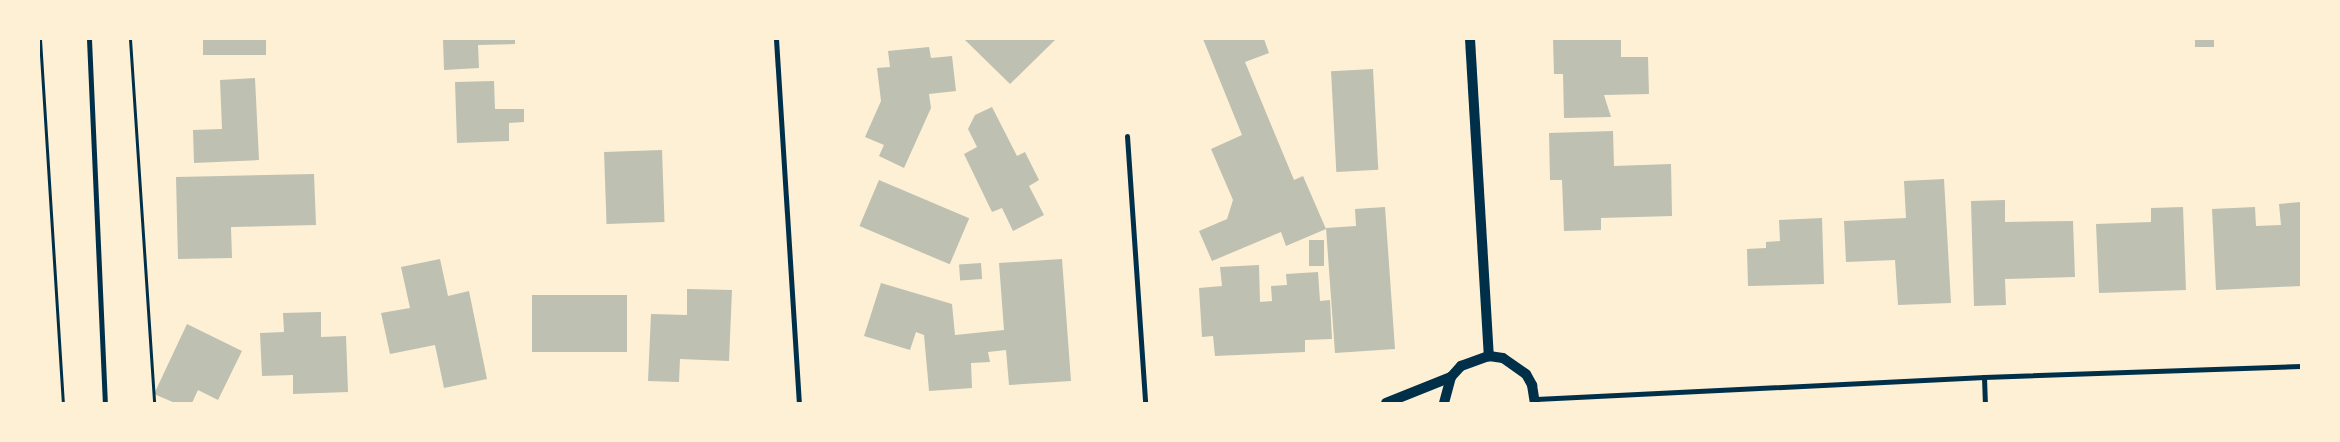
<!DOCTYPE html>
<style>
body{margin:0}
#map{position:relative;width:2340px;height:442px;overflow:hidden;background:#fdf0d5;font-family:Lato,sans-serif}
div>[style]{position:absolute}
[style*='--x']{left:calc(var(--x)*1px);top:calc(var(--y)*1px);width:calc(var(--w)*1px);rotate:calc(var(--a)*1deg)}
.building>*{inset:0;background:#bec0b2;transform-origin:0 0}
.path>*{height:3px;margin:-1.5px;padding:0 1.5px;transform-origin:1.5px;border-radius:1.5px;background:#003049}
.minor>*{height:5px;margin:-2.5px;padding:0 2.5px;transform-origin:2.5px;border-radius:2.5px;background:#003049}
.secondary>*{height:10px;margin:-5px;padding:0 5px;transform-origin:5px;border-radius:5px;background:#003049}
span{translate:-50% -50%;white-space:nowrap;text-align:center;line-height:1.15;-webkit-text-stroke:4.5px #fdf0d5;paint-order:stroke}
.frame{position:absolute;inset:0;border:40px solid #fdf0d5;pointer-events:none}
</style>
<div id="map">
<div class="building">
<div style="left:203px;top:39px;width:63px;height:16px"></div>
<div style="clip-path:polygon(443px 39px,515px 39px,515px 44px,478px 45px,479px 68px,444px 70px)"></div>
<div style="clip-path:polygon(964px 39px,1056px 39px,1010px 84px)"></div>
<div style="clip-path:polygon(1203px 39px,1264px 39px,1269px 53px,1245px 62px,1294px 180px,1303px 176px,1326px 229px,1286px 246px,1281px 232px,1212px 261px,1199px 231px,1227px 219px,1233px 200px,1211px 149px,1242px 135px)"></div>
<div style="clip-path:polygon(1553px 39px,1621px 39px,1621px 57px,1648px 57px,1649px 94px,1604px 95px,1611px 117px,1564px 118px,1563px 74px,1554px 74px)"></div>
<div style="left:2195px;top:39px;width:19px;height:8px"></div>
<div style="clip-path:polygon(929px 47px,931px 58px,952px 56px,956px 91px,929px 94px,931px 108px,904px 168px,879px 156px,884px 145px,865px 137px,881px 101px,877px 68px,890px 67px,888px 51px)"></div>
<div style="left:1373px;top:69px;width:101px;height:42px;rotate:87deg"></div>
<div style="clip-path:polygon(255px 78px,259px 160px,194px 163px,193px 130px,222px 129px,220px 80px)"></div>
<div style="clip-path:polygon(494px 81px,495px 109px,524px 109px,524px 122px,509px 123px,509px 141px,457px 143px,455px 82px)"></div>
<div style="clip-path:polygon(992px 107px,1017px 156px,1025px 152px,1039px 180px,1029px 186px,1044px 215px,1013px 231px,1002px 208px,992px 212px,964px 154px,977px 147px,968px 129px,975px 115px)"></div>
<div style="clip-path:polygon(1613px 131px,1614px 166px,1671px 164px,1672px 216px,1601px 218px,1601px 230px,1564px 231px,1562px 180px,1550px 180px,1549px 133px)"></div>
<div style="left:662px;top:150px;width:72px;height:58px;rotate:88deg"></div>
<div style="clip-path:polygon(314px 174px,316px 225px,231px 227px,232px 258px,178px 259px,176px 177px)"></div>
<div style="clip-path:polygon(1944px 179px,1951px 303px,1898px 305px,1895px 260px,1846px 262px,1844px 221px,1906px 218px,1904px 181px)"></div>
<div style="left:879px;top:180px;width:98px;height:50px;rotate:23deg"></div>
<div style="clip-path:polygon(2005px 200px,2005px 222px,2073px 221px,2075px 277px,2005px 279px,2006px 305px,1974px 306px,1971px 201px)"></div>
<div style="clip-path:polygon(2301px 202px,2301px 286px,2216px 290px,2212px 209px,2255px 207px,2256px 226px,2281px 225px,2279px 204px)"></div>
<div style="clip-path:polygon(1385px 207px,1395px 349px,1335px 353px,1326px 228px,1356px 226px,1355px 209px)"></div>
<div style="clip-path:polygon(2183px 207px,2186px 290px,2099px 293px,2096px 224px,2151px 222px,2151px 208px)"></div>
<div style="clip-path:polygon(1822px 218px,1824px 284px,1748px 286px,1747px 249px,1766px 248px,1766px 242px,1780px 241px,1779px 220px)"></div>
<div style="left:1309px;top:240px;width:15px;height:26px"></div>
<div style="clip-path:polygon(440px 259px,448px 296px,469px 291px,487px 379px,444px 388px,435px 345px,390px 354px,381px 313px,410px 308px,401px 267px)"></div>
<div style="clip-path:polygon(1062px 259px,1071px 381px,1009px 385px,1006px 350px,988px 352px,990px 362px,971px 363px,972px 388px,929px 391px,924px 335px,916px 332px,910px 350px,864px 336px,881px 283px,952px 304px,955px 335px,1004px 330px,999px 263px)"></div>
<div style="left:981px;top:263px;width:16px;height:22px;rotate:86deg"></div>
<div style="clip-path:polygon(1259px 265px,1260px 302px,1272px 301px,1271px 286px,1287px 285px,1286px 274px,1318px 272px,1320px 301px,1330px 300px,1332px 339px,1305px 340px,1305px 352px,1215px 356px,1213px 336px,1202px 337px,1199px 288px,1222px 286px,1220px 267px)"></div>
<div style="clip-path:polygon(687px 289px,732px 290px,729px 361px,680px 359px,679px 382px,648px 381px,651px 314px,687px 315px)"></div>
<div style="left:627px;top:295px;width:57px;height:95px;rotate:90deg"></div>
<div style="clip-path:polygon(321px 312px,321px 337px,346px 336px,348px 392px,293px 394px,293px 375px,262px 376px,260px 333px,284px 332px,283px 313px)"></div>
<div style="clip-path:polygon(187px 324px,242px 351px,218px 400px,198px 390px,192px 403px,175px 403px,154px 394px)"></div>
</div>
<div class="path">
<div style="--x:40;--y:39;--w:365;--a:86.4"></div>
<div style="--x:130;--y:39;--w:365;--a:86.2"></div>
</div>
<div class="minor">
<div style="--x:89;--y:39;--w:364;--a:87.5"></div>
<div style="--x:776;--y:39;--w:365;--a:86.4"></div>
<div style="--x:1127;--y:136;--w:268;--a:86.1"></div>
<div style="--x:1984;--y:377;--w:26;--a:88"></div>
<div style="--x:1536;--y:399;--w:449;--a:-2.8"></div>
<div style="--x:1984;--y:377;--w:317;--a:-2"></div>
</div>
<div class="secondary">
<div style="--x:1470;--y:39;--w:318;--a:86.6"></div>
<div style="--x:1386;--y:403;--w:70;--a:-21.8"></div>
<div style="--x:1444;--y:403;--w:27;--a:-75"></div>
<div style="--x:1451;--y:377;--w:15;--a:-48"></div>
<div style="--x:1461;--y:366;--w:30;--a:-20"></div>
<div style="--x:1489;--y:356;--w:14;--a:8"></div>
<div style="--x:1503;--y:358;--w:28;--a:35"></div>
<div style="--x:1526;--y:374;--w:13;--a:61"></div>
<div style="--x:1532;--y:385;--w:18;--a:81"></div>
</div>
<div class="frame"></div>
</div>
